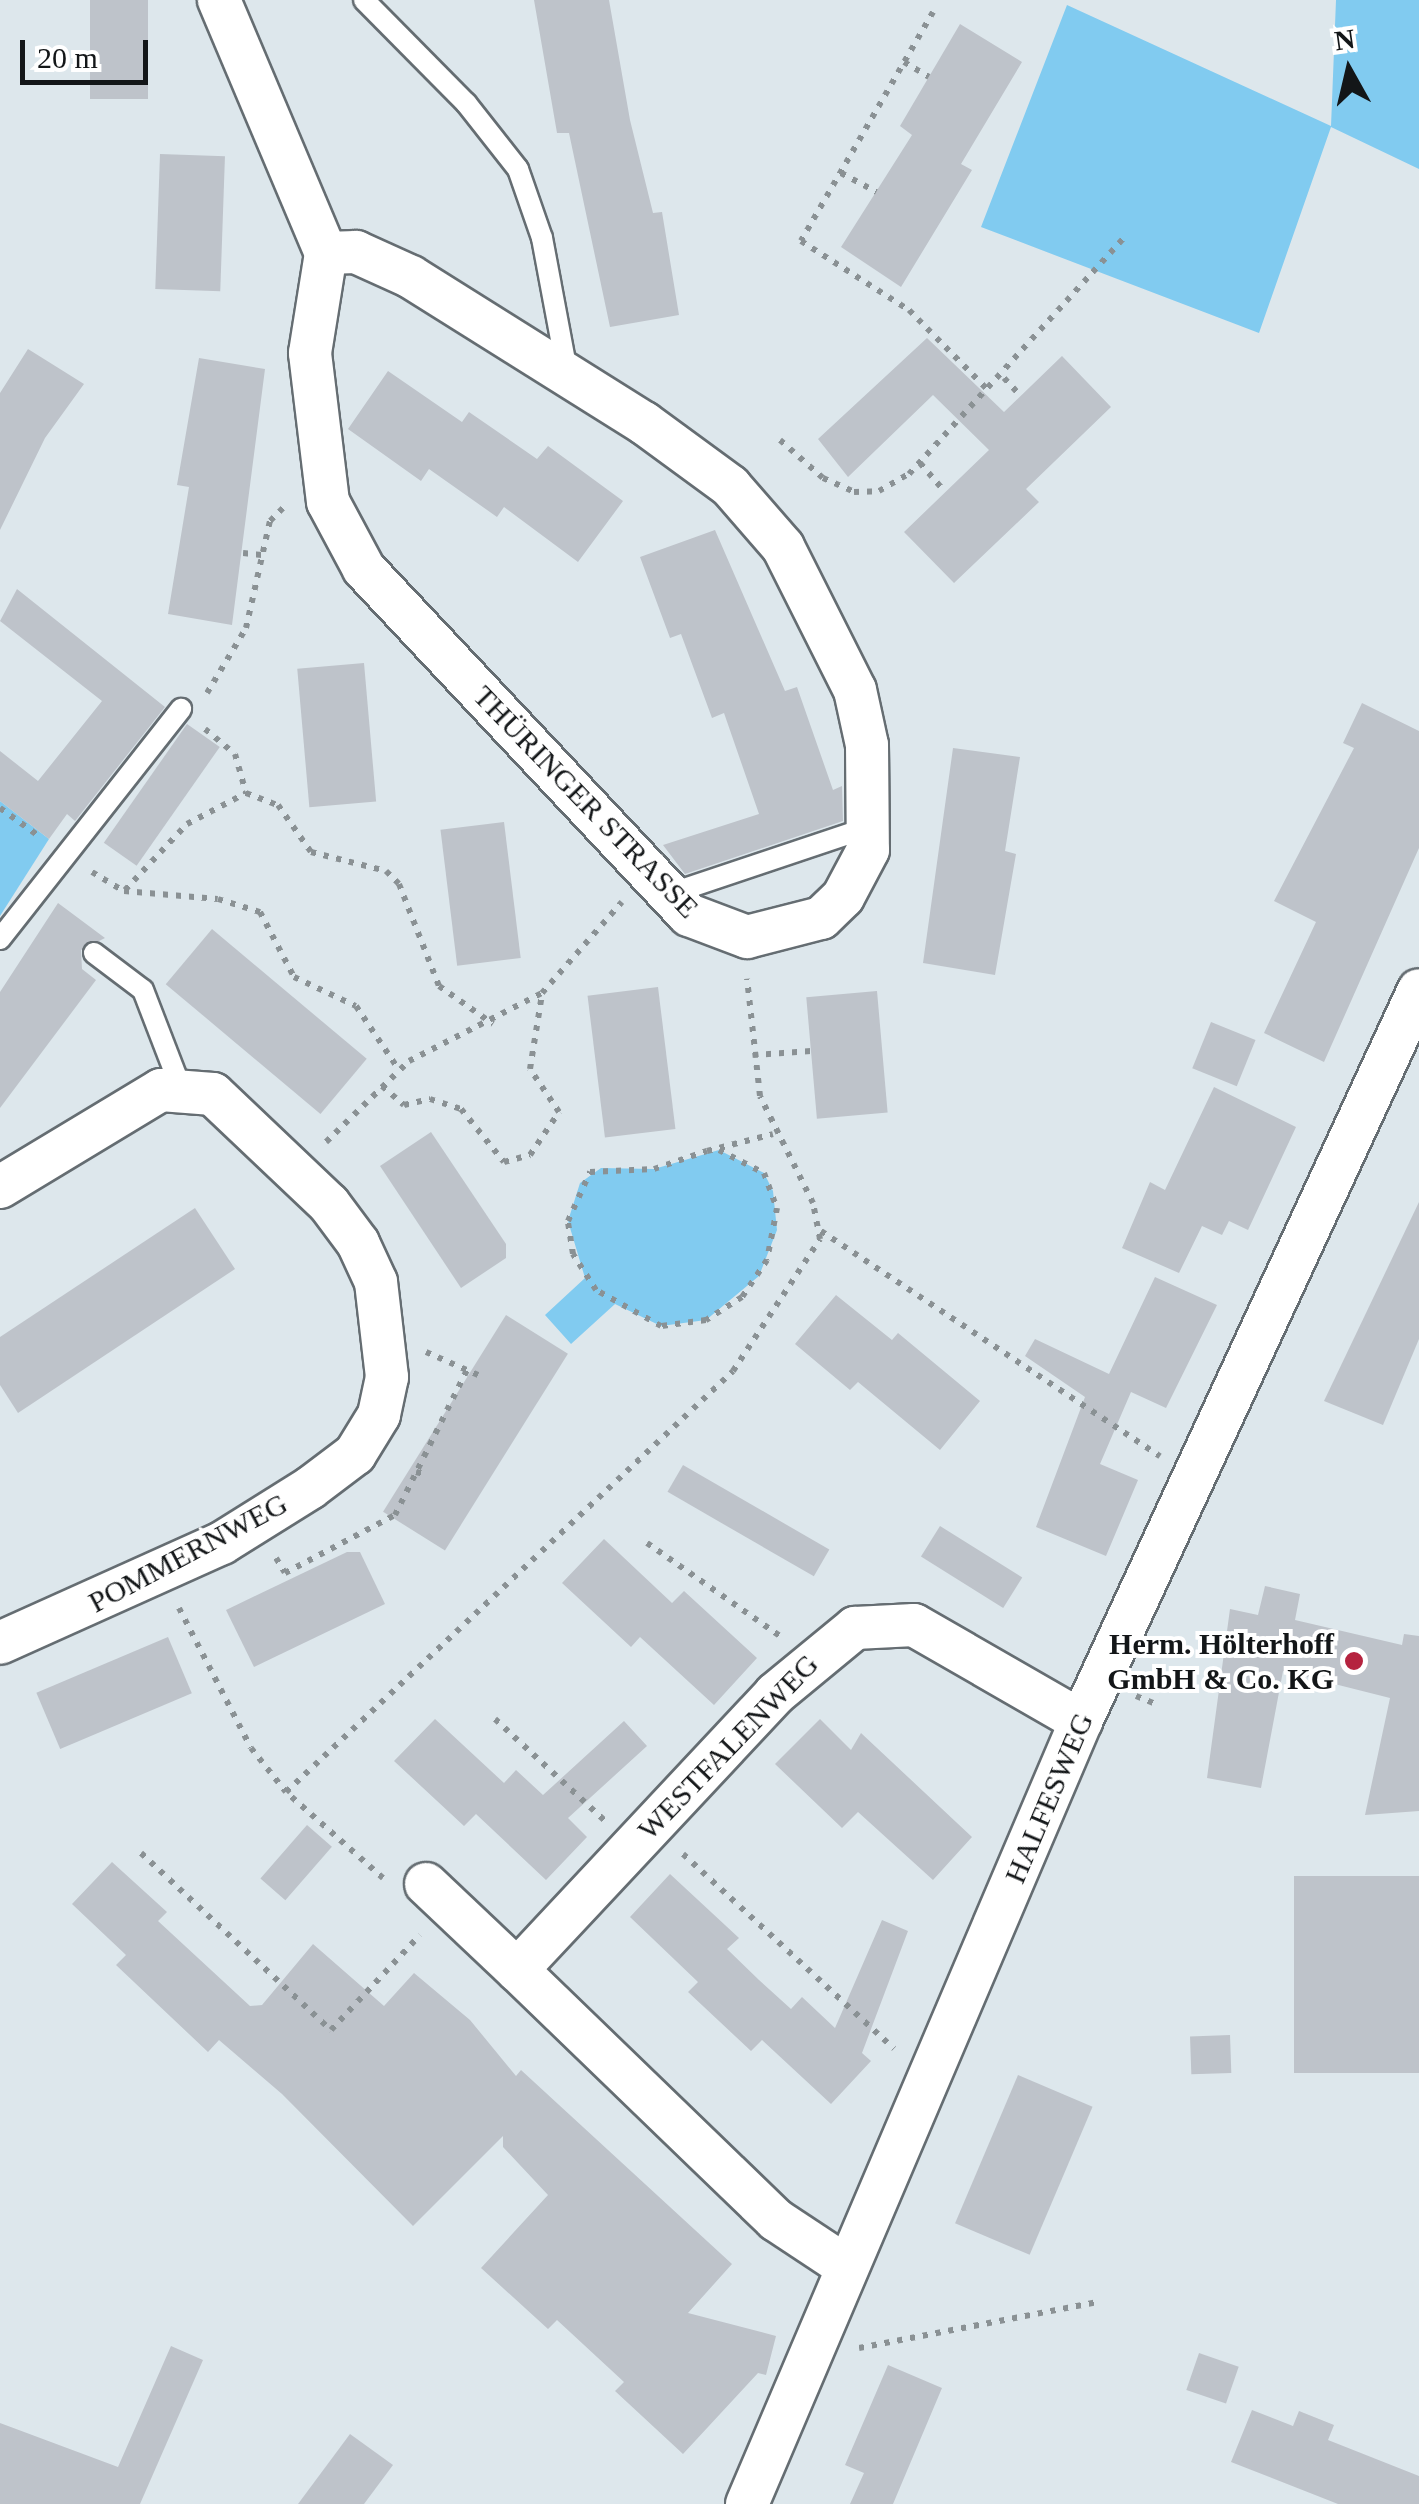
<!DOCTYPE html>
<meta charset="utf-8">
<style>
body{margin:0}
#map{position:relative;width:1419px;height:2504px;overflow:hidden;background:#dde7ec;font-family:"Times New Roman",serif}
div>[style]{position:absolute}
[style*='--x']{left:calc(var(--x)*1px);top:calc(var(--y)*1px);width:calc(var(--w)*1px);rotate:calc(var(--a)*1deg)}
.green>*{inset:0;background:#81cbf0}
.building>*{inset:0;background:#bec3ca;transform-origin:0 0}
.path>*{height:6px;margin-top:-3px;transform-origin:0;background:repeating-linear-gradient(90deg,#8a9194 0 5px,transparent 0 13px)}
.roads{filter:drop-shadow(2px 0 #656d72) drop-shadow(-2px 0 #656d72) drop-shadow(0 2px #656d72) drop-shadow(0 -2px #656d72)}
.service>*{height:20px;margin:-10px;padding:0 10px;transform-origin:10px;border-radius:10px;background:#fff}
.minor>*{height:42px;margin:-21px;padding:0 21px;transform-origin:21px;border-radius:21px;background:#fff}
.dots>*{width:28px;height:28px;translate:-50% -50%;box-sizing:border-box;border:5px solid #fff;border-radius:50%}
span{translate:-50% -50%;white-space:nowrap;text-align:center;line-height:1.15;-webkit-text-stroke:8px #fff;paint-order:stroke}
.street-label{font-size:30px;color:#131618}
.poi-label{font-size:30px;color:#131618;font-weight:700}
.right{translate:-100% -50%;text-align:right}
.north{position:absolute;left:1299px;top:20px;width:100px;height:100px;-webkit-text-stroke:8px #fff;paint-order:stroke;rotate:352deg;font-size:28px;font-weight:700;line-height:40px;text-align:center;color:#131618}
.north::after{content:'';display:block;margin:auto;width:35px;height:45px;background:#131618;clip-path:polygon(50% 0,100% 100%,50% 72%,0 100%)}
.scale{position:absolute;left:20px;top:40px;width:128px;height:45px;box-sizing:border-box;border:5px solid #131618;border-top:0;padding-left:12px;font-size:30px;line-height:35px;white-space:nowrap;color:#131618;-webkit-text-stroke:8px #fff;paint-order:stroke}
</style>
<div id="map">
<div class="green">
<div style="clip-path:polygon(1336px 0,1419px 0,1419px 169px,1331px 127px,1259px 333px,981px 227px,1067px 5px,1331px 126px)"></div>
<div style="clip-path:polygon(0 801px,49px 839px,0 916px)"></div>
<div style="clip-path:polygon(719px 1150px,764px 1173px,773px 1191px,777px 1230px,759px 1276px,706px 1320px,661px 1326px,615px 1304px,571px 1344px,545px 1315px,585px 1278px,568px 1221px,580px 1183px,601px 1168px,654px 1169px)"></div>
</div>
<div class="building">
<div style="left:90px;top:0;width:58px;height:99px"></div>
<div style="clip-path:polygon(534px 0,609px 0,630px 120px,653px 213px,662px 212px,679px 315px,610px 327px,569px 133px,557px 133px)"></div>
<div style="clip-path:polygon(960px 24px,1022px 62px,961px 164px,972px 170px,901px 287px,841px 247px,912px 135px,900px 126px)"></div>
<div style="left:160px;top:154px;width:65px;height:135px;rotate:2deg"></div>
<div style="clip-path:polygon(927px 338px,1004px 412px,1062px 356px,1111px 407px,1026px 489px,1039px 502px,954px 583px,904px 532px,989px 450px,933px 395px,848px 477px,818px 439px)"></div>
<div style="clip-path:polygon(28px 349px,84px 384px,45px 438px,0 530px,0 393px)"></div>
<div style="clip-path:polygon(199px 358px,265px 369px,232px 625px,168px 614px,189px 487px,177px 485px)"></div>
<div style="clip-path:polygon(388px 371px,462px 422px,469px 412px,537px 459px,548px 446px,623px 501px,578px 562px,504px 507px,497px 517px,429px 469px,421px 481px,348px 429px)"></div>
<div style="clip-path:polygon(715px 530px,785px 691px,797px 687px,833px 790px,842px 786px,843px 821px,685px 874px,663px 845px,759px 814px,724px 713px,712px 718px,681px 634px,670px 638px,640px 557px)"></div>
<div style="clip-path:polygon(17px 589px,165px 707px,75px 821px,67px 814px,49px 839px,0 801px,0 751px,38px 781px,102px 701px,0 621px)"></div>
<div style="left:364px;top:663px;width:139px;height:67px;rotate:85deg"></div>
<div style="clip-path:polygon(1362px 703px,1419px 731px,1419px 848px,1324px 1062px,1264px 1033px,1316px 922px,1274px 901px,1354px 748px,1343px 743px)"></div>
<div style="left:187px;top:724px;width:40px;height:145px;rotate:35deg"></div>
<div style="clip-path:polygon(953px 748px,1020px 757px,1005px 851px,1016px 854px,995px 975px,923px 963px)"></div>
<div style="left:504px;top:822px;width:137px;height:64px;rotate:83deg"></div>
<div style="clip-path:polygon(58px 903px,105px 938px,81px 950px,82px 969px,96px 980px,0 1108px,0 992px)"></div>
<div style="left:212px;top:929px;width:202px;height:72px;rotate:40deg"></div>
<div style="left:658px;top:987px;width:143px;height:71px;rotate:83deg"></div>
<div style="left:877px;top:991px;width:122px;height:71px;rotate:85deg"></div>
<div style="left:1211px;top:1022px;width:48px;height:50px;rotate:22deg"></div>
<div style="clip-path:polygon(1214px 1087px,1296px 1127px,1248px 1230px,1229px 1221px,1222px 1235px,1202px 1226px,1179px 1273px,1122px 1248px,1150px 1182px,1165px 1190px)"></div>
<div style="clip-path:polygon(431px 1132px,506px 1244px,506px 1258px,461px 1288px,380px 1166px)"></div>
<div style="clip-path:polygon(1419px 1202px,1419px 1339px,1383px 1425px,1324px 1401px)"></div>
<div style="clip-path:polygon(195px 1208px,235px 1269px,18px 1413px,0 1385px,0 1337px)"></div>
<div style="clip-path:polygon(1155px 1277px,1217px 1305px,1166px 1408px,1131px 1392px,1100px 1464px,1138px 1480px,1106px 1556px,1036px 1527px,1085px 1397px,1025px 1356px,1035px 1339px,1109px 1374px)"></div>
<div style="clip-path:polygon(836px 1295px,892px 1340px,898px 1333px,980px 1401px,940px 1450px,858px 1382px,850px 1390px,795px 1344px)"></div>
<div style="left:506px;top:1315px;width:73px;height:232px;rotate:32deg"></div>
<div style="left:683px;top:1465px;width:169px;height:31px;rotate:30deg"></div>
<div style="left:940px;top:1526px;width:97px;height:36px;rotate:32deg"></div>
<div style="clip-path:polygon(604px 1539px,672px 1603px,684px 1591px,757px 1658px,714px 1705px,640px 1637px,631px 1647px,562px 1583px)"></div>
<div style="clip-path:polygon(347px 1552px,360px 1552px,385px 1604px,254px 1667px,226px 1610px)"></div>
<div style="clip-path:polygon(1265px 1586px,1300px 1594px,1295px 1620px,1402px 1645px,1404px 1634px,1419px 1636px,1419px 1811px,1365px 1815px,1390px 1698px,1283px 1671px,1261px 1788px,1207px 1778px,1230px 1609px,1258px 1615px)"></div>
<div style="left:168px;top:1637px;width:61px;height:143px;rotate:67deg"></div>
<div style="clip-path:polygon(435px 1719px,504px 1783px,516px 1770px,543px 1795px,624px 1721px,647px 1746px,568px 1818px,587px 1837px,546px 1880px,476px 1814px,464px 1826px,394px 1761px)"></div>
<div style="clip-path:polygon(820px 1719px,851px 1750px,861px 1733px,972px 1837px,933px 1880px,858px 1812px,842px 1828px,775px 1764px)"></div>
<div style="left:307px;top:1825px;width:33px;height:71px;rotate:41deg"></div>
<div style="clip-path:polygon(112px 1862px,167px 1912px,158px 1921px,250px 2006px,262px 2005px,313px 1944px,384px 2006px,414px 1973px,470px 2020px,516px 2076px,521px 2070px,732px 2264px,688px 2313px,776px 2336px,766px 2375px,758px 2373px,683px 2454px,615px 2391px,624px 2382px,557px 2320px,548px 2329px,481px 2268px,548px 2195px,503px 2147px,503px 2136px,413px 2226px,282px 2094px,219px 2040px,208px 2052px,116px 1965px,126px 1955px,72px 1904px)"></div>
<div style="clip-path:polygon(670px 1874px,739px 1938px,727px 1949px,759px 1980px,791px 2009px,802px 1997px,835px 2028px,882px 1920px,908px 1931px,862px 2053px,871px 2061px,831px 2104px,762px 2040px,751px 2051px,688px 1992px,698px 1982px,630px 1917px)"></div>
<div style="left:1419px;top:1876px;width:197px;height:125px;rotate:90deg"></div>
<div style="left:1230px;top:2035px;width:38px;height:40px;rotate:88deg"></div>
<div style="left:1018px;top:2075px;width:81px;height:161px;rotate:23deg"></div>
<div style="clip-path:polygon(171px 2346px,203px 2360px,140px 2504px,0 2504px,0 2423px,118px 2467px)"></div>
<div style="left:1199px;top:2353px;width:42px;height:39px;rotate:19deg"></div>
<div style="clip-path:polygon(888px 2365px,942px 2388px,893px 2504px,850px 2504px,864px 2473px,845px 2465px)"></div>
<div style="clip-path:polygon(1252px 2410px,1293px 2426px,1299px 2411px,1334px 2425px,1328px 2440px,1419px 2476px,1419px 2504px,1338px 2504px,1231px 2462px)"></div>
<div style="clip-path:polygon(350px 2434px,393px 2465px,364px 2504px,298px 2504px)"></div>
</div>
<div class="path">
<div style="--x:933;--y:12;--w:264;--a:120"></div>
<div style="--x:801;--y:241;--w:128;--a:32.6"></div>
<div style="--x:909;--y:310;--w:115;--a:45.4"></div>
<div style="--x:904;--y:62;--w:29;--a:31"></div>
<div style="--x:841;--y:173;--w:40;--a:28"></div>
<div style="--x:1004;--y:378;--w:25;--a:47"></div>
<div style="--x:780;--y:440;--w:57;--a:41.5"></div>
<div style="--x:823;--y:478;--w:34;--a:24"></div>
<div style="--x:854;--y:492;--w:25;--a:-2"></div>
<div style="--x:879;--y:491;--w:34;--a:-30"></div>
<div style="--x:909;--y:474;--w:318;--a:-47.7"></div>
<div style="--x:920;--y:463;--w:38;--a:49"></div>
<div style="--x:243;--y:553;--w:19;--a:6"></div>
<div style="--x:207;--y:693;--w:76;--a:-59"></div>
<div style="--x:246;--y:628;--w:110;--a:-77.4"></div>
<div style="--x:270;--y:521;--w:21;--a:-45"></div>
<div style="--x:205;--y:729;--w:39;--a:40"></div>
<div style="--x:235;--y:754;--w:41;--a:74.2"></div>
<div style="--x:246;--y:793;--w:34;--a:21"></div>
<div style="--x:278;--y:805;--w:57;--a:54.9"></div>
<div style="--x:311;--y:852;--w:77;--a:14.2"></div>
<div style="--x:386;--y:871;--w:18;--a:45"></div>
<div style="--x:399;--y:884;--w:110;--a:68.6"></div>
<div style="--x:439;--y:986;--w:66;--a:35.1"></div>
<div style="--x:0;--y:808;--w:49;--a:35.9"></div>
<div style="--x:92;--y:872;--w:37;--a:31"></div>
<div style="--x:124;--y:891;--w:94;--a:4.9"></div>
<div style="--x:218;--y:899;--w:44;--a:17.2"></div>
<div style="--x:260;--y:912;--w:73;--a:62.4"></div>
<div style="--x:294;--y:977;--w:68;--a:25.1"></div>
<div style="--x:356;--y:1006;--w:77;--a:56.1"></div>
<div style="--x:125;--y:890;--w:91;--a:-46.8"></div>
<div style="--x:187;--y:824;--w:67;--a:-27.7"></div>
<div style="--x:753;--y:1055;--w:58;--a:-3.9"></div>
<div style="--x:382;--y:1086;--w:29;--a:41"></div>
<div style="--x:404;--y:1105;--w:27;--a:-13"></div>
<div style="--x:430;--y:1099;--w:33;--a:18"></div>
<div style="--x:461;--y:1109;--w:68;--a:50.9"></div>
<div style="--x:504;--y:1162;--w:27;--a:-15"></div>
<div style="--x:530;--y:1155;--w:52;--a:-56"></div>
<div style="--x:559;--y:1112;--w:52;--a:-124"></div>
<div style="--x:530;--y:1069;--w:76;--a:-80.9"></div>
<div style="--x:326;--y:1142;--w:116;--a:-44.3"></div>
<div style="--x:409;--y:1061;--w:149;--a:-27.1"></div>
<div style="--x:542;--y:993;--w:121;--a:-48.7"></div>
<div style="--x:719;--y:1150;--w:51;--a:27.1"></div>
<div style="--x:764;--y:1173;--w:37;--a:70"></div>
<div style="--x:777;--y:1208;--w:53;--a:100.9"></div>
<div style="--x:767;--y:1260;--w:45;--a:124"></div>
<div style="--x:742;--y:1297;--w:43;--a:147.4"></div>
<div style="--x:706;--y:1320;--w:45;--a:172.4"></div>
<div style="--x:661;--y:1326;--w:74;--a:-151"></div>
<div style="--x:596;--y:1290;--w:43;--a:-122.6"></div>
<div style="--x:573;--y:1254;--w:33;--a:-99"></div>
<div style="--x:568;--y:1221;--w:54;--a:-65.8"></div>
<div style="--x:590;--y:1172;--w:64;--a:-2.7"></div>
<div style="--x:654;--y:1169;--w:56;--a:-18.8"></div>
<div style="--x:707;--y:1151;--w:68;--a:-14.4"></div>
<div style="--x:821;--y:1231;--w:407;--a:33.6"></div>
<div style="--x:426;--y:1352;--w:57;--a:23.9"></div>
<div style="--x:416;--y:1472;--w:12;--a:14"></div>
<div style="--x:647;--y:1543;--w:164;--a:35"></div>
<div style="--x:276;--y:1558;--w:17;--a:59"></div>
<div style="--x:285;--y:1573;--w:124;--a:-27.8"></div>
<div style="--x:395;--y:1515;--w:162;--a:-63.6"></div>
<div style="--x:179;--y:1608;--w:157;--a:62.8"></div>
<div style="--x:251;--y:1748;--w:56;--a:51.5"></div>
<div style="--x:1136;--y:1696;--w:24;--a:22"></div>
<div style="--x:495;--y:1719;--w:149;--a:42.8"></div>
<div style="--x:141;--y:1853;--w:260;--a:43"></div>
<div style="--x:331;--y:2030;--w:130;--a:-46.9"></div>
<div style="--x:683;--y:1854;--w:287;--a:42.7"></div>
<div style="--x:383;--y:1878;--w:130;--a:-138.4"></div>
<div style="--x:286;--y:1792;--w:614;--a:-43.28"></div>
<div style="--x:733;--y:1371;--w:158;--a:-56.6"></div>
<div style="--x:820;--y:1239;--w:37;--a:-101"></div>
<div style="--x:813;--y:1203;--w:119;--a:-116.4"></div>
<div style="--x:760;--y:1096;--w:118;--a:-96.3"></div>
<div style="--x:859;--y:2348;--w:243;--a:-10.9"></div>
</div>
<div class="roads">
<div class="service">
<div style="--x:364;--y:0;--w:145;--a:45.3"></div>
<div style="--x:466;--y:103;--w:84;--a:51.8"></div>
<div style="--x:518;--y:169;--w:73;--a:70.8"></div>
<div style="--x:542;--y:238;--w:135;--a:79.4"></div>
<div style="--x:669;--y:894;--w:211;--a:-18.5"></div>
<div style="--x:0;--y:939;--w:293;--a:-51.8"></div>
<div style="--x:94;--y:953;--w:61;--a:37.1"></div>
<div style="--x:143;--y:990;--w:103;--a:68.9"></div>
</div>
<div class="minor">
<div style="--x:219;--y:0;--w:275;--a:67.1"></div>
<div style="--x:356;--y:252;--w:60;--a:24.4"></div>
<div style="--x:411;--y:277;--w:275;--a:32.1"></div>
<div style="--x:644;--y:423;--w:107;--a:36.2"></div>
<div style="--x:730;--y:486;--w:81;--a:49"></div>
<div style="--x:783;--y:547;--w:160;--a:63.3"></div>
<div style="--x:855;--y:690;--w:56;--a:77.7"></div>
<div style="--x:867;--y:745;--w:105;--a:89.5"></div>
<div style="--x:868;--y:850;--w:53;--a:118"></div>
<div style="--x:843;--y:897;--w:30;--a:136"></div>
<div style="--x:821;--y:918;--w:76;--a:165.6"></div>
<div style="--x:747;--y:937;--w:62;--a:-159.2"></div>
<div style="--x:689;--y:915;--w:475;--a:-133.2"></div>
<div style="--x:364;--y:569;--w:76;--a:-118.2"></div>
<div style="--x:328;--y:502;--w:150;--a:-96.9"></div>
<div style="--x:310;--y:353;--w:101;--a:-80.9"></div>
<div style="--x:326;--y:253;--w:30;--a:-2"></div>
<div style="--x:0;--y:1187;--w:188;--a:-31.1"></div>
<div style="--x:161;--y:1090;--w:52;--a:4.4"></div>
<div style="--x:213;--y:1094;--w:160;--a:43.5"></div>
<div style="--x:329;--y:1204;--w:49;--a:53.4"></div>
<div style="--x:358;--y:1243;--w:43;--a:65.2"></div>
<div style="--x:376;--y:1282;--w:96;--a:83.4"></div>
<div style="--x:387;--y:1377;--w:39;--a:102"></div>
<div style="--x:379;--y:1415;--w:46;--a:121.6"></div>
<div style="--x:355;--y:1454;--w:56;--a:142.9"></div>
<div style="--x:310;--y:1488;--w:104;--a:148"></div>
<div style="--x:222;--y:1543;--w:243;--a:155.8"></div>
<div style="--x:426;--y:1884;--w:125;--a:43.4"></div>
<div style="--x:847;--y:2267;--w:85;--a:-146.5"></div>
<div style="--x:776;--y:2220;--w:360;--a:-136"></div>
<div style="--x:517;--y:1970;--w:378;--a:-46.9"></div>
<div style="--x:775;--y:1694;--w:104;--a:-39.5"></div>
<div style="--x:855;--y:1628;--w:59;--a:-2.9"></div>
<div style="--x:914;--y:1625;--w:193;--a:29.9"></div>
<div style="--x:747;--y:2504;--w:851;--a:-66.9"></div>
<div style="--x:1081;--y:1721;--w:805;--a:-65.19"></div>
</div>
</div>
<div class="dots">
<div style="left:1354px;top:1661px;background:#b5233f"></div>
</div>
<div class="street-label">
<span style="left:586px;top:802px;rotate:46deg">THÜRINGER STRASSE</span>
<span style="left:188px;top:1553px;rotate:-28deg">POMMERNWEG</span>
<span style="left:728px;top:1747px;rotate:-46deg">WESTFALENWEG</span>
<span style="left:1049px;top:1798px;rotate:-67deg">HALFESWEG</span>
</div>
<div class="poi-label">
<span class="right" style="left:1334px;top:1661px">Herm. Hölterhoff<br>GmbH &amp; Co. KG</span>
</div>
<div class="north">N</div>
<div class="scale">20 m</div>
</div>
